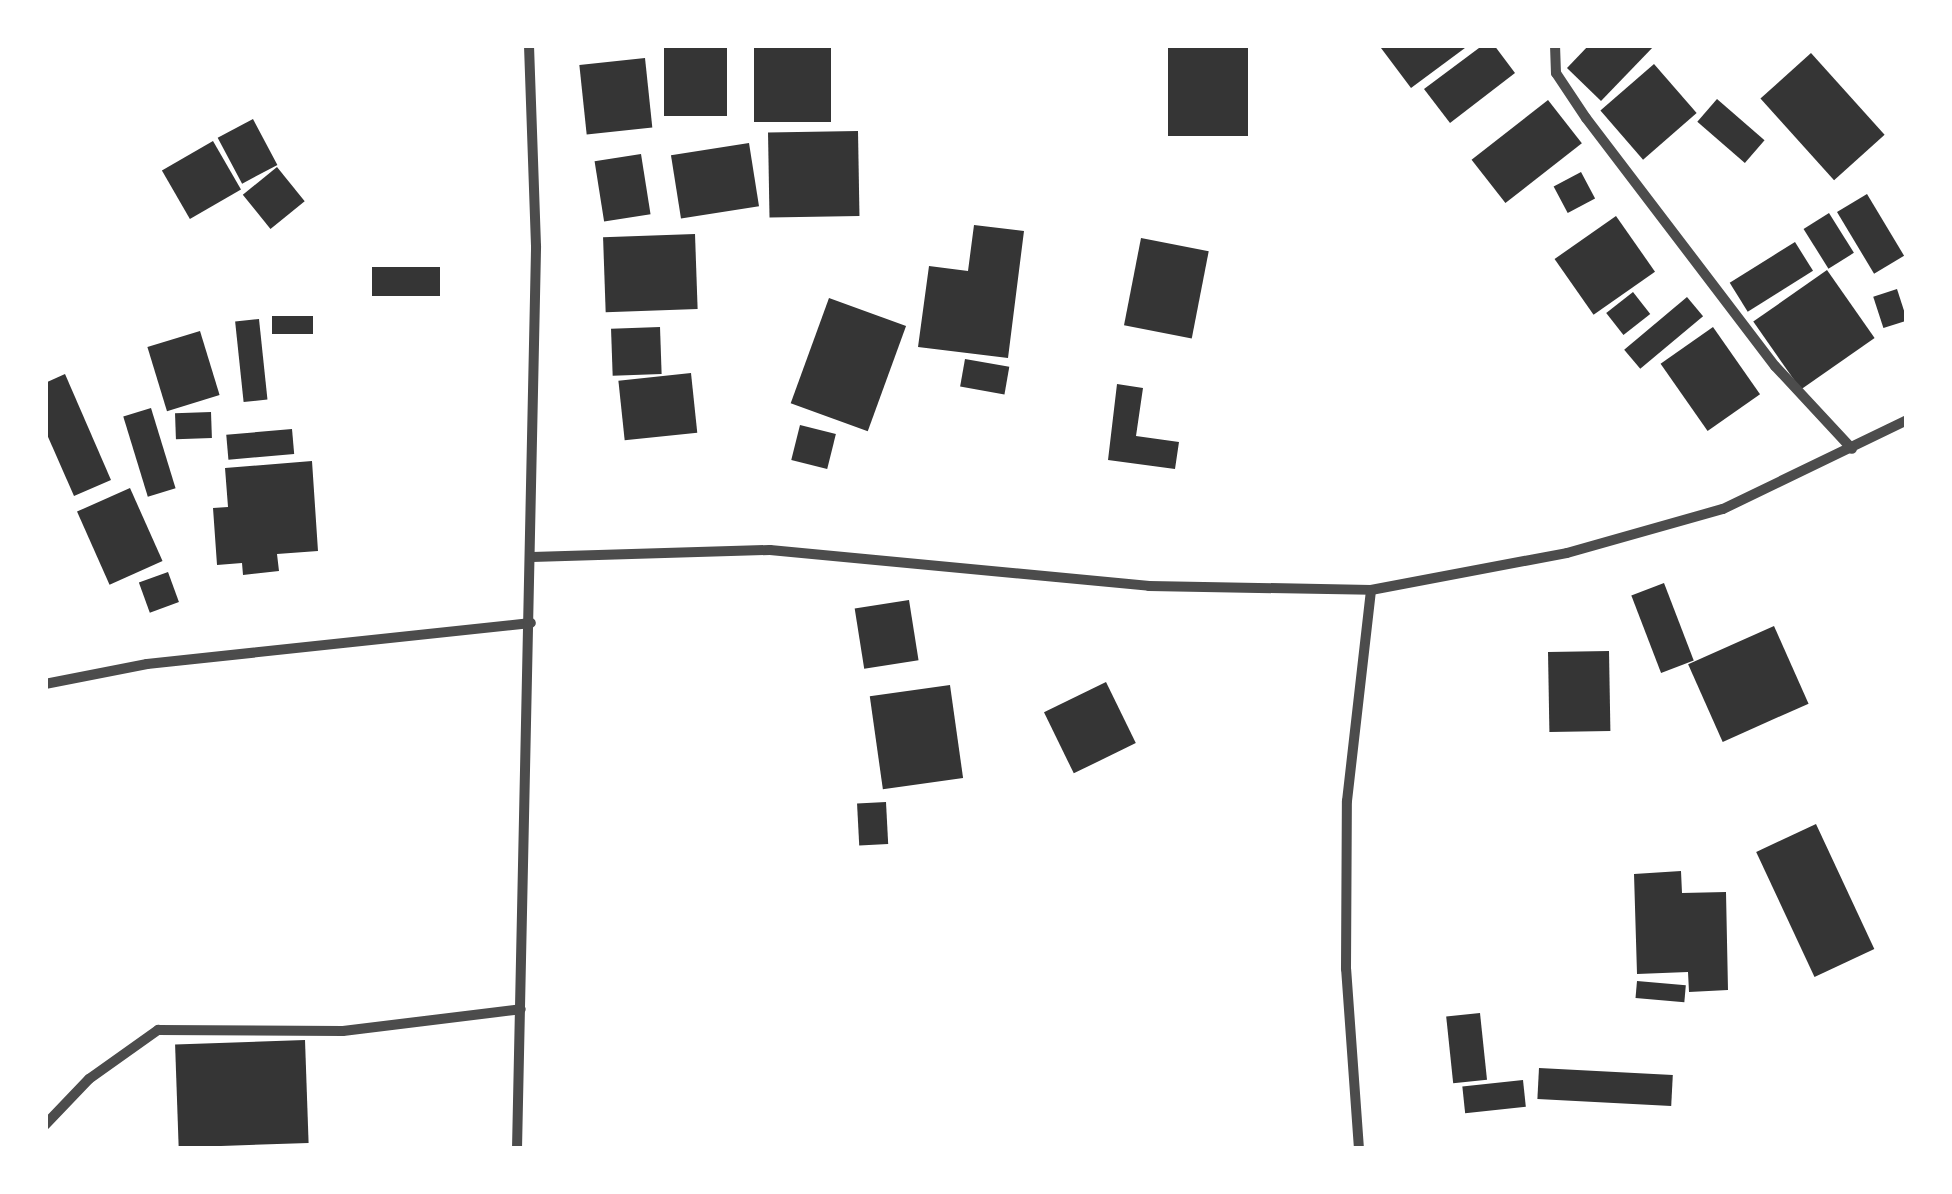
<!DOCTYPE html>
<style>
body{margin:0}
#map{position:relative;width:1952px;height:1194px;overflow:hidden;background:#fff;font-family:"Alegreya Sans",sans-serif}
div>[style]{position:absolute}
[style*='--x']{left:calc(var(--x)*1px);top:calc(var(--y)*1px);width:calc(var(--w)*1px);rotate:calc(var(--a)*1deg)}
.building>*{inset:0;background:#353535;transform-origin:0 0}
.minor>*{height:10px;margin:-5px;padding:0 5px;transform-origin:5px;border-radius:5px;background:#4c4c4c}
span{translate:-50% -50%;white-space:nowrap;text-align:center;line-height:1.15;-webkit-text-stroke:9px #fff;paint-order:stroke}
.frame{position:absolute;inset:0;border:48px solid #fff;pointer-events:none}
</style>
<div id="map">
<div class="building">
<div style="left:664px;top:45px;width:63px;height:71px"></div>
<div style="left:754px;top:45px;width:77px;height:77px"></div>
<div style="left:1168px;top:45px;width:80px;height:91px"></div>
<div style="clip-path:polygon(1469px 45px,1411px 88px,1381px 48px,1384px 45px)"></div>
<div style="clip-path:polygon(1483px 45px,1494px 45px,1515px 73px,1450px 123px,1424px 89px)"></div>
<div style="clip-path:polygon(1589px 45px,1655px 45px,1601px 101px,1567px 68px)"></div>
<div style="left:1811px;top:53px;width:110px;height:68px;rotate:48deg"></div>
<div style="left:645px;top:58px;width:70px;height:66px;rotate:84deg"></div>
<div style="left:1654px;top:64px;width:65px;height:71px;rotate:49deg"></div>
<div style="left:1717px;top:99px;width:63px;height:30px;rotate:41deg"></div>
<div style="left:1548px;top:100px;width:55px;height:97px;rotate:52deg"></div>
<div style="left:253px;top:119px;width:52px;height:40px;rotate:62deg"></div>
<div style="left:858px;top:131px;width:85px;height:90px;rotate:89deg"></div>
<div style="left:213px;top:141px;width:56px;height:59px;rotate:60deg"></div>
<div style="left:749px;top:143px;width:64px;height:79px;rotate:81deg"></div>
<div style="left:641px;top:154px;width:61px;height:47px;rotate:81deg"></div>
<div style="left:277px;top:167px;width:44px;height:44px;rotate:51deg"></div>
<div style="left:1581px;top:172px;width:30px;height:31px;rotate:62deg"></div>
<div style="left:1867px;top:194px;width:72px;height:35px;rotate:59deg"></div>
<div style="left:1829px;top:213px;width:47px;height:30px;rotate:58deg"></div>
<div style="left:1616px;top:216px;width:68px;height:75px;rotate:55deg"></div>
<div style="clip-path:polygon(974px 225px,1024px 231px,1008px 358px,918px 347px,929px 266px,968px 271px)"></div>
<div style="left:695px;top:234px;width:75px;height:92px;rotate:88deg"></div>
<div style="left:1141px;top:238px;width:69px;height:89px;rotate:11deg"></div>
<div style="left:1795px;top:242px;width:34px;height:77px;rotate:58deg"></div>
<div style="left:372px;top:267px;width:68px;height:29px"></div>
<div style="left:1827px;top:270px;width:83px;height:90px;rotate:55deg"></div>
<div style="left:1897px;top:289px;width:33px;height:25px;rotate:72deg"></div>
<div style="left:1633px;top:292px;width:28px;height:34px;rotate:52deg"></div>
<div style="left:1687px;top:297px;width:25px;height:82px;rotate:50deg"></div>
<div style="left:829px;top:298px;width:82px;height:112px;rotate:20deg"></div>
<div style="left:313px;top:316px;width:18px;height:41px;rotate:90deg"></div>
<div style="left:259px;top:319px;width:81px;height:24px;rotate:84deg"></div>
<div style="left:660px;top:327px;width:47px;height:49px;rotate:88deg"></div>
<div style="left:1713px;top:327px;width:82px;height:64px;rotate:55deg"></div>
<div style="left:200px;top:331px;width:67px;height:55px;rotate:73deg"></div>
<div style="left:965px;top:359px;width:45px;height:28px;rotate:10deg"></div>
<div style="left:691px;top:373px;width:60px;height:73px;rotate:84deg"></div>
<div style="clip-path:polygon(65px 374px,111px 480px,74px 496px,45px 430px,45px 383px)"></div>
<div style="clip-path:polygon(1117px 384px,1143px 388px,1136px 436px,1179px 442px,1175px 469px,1108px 460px)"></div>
<div style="left:151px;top:408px;width:84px;height:29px;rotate:73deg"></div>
<div style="left:211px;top:412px;width:26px;height:36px;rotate:88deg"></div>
<div style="left:800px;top:425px;width:37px;height:36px;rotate:14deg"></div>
<div style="left:292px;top:429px;width:25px;height:66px;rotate:85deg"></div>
<div style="clip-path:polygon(312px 461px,318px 551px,277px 554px,279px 571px,243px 575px,242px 563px,217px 565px,213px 508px,228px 507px,225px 468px)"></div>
<div style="left:130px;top:488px;width:80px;height:58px;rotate:66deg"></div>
<div style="left:168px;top:572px;width:32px;height:31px;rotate:70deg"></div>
<div style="left:1664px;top:583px;width:83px;height:35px;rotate:69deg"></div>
<div style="left:909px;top:600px;width:61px;height:55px;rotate:81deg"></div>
<div style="left:1774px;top:626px;width:85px;height:94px;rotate:66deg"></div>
<div style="left:1609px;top:651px;width:80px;height:61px;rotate:89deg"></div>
<div style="left:1106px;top:682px;width:68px;height:69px;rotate:64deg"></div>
<div style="left:950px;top:685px;width:94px;height:81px;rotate:82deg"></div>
<div style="left:886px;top:802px;width:42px;height:29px;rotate:87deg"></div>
<div style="left:1816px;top:824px;width:138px;height:66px;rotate:65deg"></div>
<div style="clip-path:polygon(1681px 871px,1682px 893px,1726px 892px,1728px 990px,1689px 992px,1688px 972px,1637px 974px,1634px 874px)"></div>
<div style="left:1637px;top:981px;width:49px;height:17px;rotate:5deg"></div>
<div style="left:1480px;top:1013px;width:67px;height:34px;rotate:84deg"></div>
<div style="left:305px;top:1040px;width:103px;height:130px;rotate:88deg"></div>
<div style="left:1539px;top:1068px;width:134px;height:31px;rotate:3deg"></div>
<div style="left:1523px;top:1080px;width:27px;height:61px;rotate:84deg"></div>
</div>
<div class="minor">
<div style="--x:1555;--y:45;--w:28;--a:88"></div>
<div style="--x:1556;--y:73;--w:54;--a:56.3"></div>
<div style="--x:1586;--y:118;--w:312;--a:52.7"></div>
<div style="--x:1775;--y:366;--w:113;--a:47.1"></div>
<div style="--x:532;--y:557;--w:238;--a:-1.7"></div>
<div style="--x:770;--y:550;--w:381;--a:5.4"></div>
<div style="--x:1149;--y:586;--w:222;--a:1"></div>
<div style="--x:1371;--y:590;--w:199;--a:-10.7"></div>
<div style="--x:1567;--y:553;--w:162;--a:-15.8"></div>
<div style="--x:1723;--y:509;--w:204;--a:-25.8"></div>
<div style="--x:45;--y:684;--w:104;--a:-11.1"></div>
<div style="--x:147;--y:664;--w:386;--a:-6.1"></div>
<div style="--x:45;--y:1125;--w:64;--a:-46.3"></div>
<div style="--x:89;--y:1079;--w:85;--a:-35.4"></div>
<div style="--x:158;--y:1030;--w:185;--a:0.3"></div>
<div style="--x:343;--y:1031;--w:179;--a:-7"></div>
<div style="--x:517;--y:1149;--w:903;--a:-88.79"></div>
<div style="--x:536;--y:246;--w:201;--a:-92"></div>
<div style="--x:1359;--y:1149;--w:180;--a:-94.1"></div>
<div style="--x:1346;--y:969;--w:168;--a:-89.7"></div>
<div style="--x:1347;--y:801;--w:212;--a:-83.5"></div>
</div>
<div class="frame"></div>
</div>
